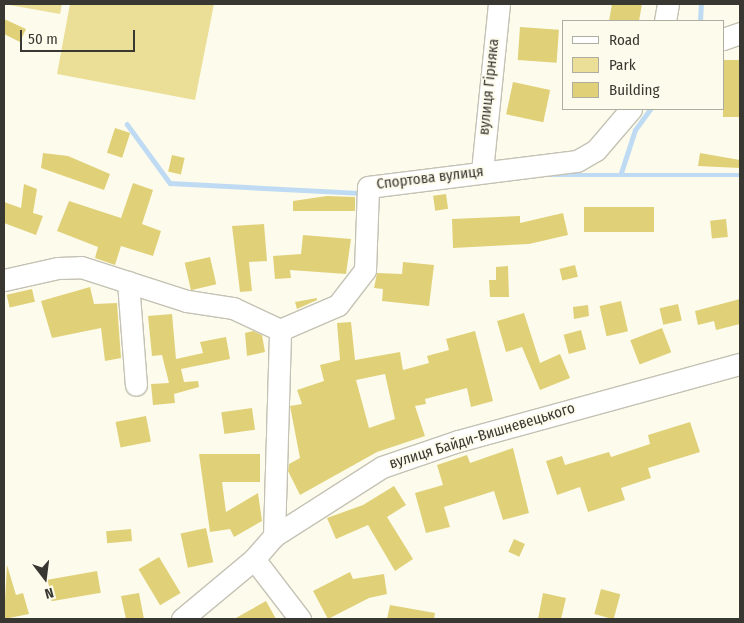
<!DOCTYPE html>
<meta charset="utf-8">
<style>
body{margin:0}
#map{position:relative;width:744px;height:623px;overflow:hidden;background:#fdfbec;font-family:"Fira Sans Condensed",sans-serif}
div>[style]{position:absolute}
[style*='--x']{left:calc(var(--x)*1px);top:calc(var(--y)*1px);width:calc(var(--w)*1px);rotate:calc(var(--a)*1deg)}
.green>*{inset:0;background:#ebdf98}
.stream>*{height:4.5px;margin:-2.25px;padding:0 2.25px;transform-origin:2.25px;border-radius:2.25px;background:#bfdbf3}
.building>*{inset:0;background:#e0d179;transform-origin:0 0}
.roads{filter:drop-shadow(1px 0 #c4c2b4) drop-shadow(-1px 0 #c4c2b4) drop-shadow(0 1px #c4c2b4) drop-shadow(0 -1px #c4c2b4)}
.minor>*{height:21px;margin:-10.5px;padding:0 10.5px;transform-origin:10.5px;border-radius:10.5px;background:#fff}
span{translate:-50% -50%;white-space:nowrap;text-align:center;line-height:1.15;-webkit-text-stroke:4px #fdfbec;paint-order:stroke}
.street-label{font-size:15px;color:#383731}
.frame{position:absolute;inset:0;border:5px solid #383731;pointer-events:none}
.legend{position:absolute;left:562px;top:20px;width:162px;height:90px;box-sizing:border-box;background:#fdfbec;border:1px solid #aeada1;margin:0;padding:6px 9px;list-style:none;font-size:15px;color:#383731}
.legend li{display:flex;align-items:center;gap:10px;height:25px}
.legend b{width:25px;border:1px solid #aeada1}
.north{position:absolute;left:20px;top:553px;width:50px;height:50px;-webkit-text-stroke:4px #fdfbec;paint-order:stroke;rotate:165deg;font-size:14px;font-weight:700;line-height:20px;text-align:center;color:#383731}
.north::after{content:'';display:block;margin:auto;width:18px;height:22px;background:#383731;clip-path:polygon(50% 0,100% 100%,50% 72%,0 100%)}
.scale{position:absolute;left:20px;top:30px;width:115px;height:22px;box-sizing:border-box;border:2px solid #383731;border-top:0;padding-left:6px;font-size:15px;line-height:18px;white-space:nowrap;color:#383731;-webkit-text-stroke:4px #fdfbec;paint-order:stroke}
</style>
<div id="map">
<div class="green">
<div style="clip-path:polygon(4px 4px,62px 4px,60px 14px)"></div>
<div style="clip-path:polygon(70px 4px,214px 4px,195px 100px,57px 74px)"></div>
</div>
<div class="stream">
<div style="--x:700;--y:21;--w:17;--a:-87"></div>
<div style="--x:127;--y:124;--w:73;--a:53.9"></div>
<div style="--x:170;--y:183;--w:193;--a:3"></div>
<div style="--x:621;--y:173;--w:45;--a:-72"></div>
<div style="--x:635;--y:130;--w:26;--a:-54"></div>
<div style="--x:544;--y:175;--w:196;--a:0"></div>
</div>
<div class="building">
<div style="clip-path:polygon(612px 4px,642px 4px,639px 21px,609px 21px)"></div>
<div style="clip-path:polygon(4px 19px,26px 29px,20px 42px,4px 34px)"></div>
<div style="left:520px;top:27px;width:39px;height:33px;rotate:4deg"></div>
<div style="left:723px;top:60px;width:17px;height:57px"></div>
<div style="left:513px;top:82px;width:38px;height:33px;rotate:12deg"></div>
<div style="left:115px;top:128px;width:16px;height:26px;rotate:18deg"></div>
<div style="clip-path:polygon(43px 153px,68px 156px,110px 174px,104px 190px,41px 168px)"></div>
<div style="clip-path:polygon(700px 153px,740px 160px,740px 168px,698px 166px)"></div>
<div style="left:172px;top:155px;width:13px;height:17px;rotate:13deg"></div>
<div style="clip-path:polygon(133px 183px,153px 190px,142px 224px,161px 231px,153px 256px,121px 246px,115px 265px,95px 258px,98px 247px,57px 231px,69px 201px,121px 218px)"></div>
<div style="clip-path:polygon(24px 184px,37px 189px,33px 213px,43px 216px,36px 235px,4px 223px,4px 202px,21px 208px)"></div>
<div style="left:446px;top:194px;width:15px;height:13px;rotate:82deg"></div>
<div style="clip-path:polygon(327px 196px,355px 197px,355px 211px,293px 211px,293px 201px)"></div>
<div style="left:584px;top:207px;width:70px;height:25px"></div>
<div style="clip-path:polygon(563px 213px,568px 235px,529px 244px,453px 248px,452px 219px,520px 216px,520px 223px)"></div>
<div style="left:726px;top:219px;width:18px;height:16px;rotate:84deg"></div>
<div style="clip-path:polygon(264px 224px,267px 261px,249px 262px,252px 291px,240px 292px,232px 226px)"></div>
<div style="clip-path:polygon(303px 235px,351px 239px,346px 274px,290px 270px,291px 278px,275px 279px,273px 256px,301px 254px)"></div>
<div style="left:210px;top:257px;width:28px;height:26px;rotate:77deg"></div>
<div style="clip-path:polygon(403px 262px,434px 265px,429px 306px,382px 301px,383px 289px,374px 288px,377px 273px,402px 274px)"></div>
<div style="left:575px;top:265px;width:12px;height:16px;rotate:76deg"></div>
<div style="clip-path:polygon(508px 266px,509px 297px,490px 297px,489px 280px,496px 280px,496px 267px)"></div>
<div style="clip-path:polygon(90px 287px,94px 304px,117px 303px,121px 358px,105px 361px,101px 328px,52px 338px,41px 301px)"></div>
<div style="left:32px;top:289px;width:13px;height:26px;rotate:77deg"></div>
<div style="clip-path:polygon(317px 298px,317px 300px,297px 309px,295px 302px)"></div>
<div style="clip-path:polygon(740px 299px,740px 324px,716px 330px,714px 321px,698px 325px,695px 311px)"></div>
<div style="left:621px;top:301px;width:31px;height:22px;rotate:77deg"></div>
<div style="left:678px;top:304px;width:17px;height:19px;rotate:77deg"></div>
<div style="clip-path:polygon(588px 305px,589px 316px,574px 319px,573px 307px)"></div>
<div style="clip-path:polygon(524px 313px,540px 363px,560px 354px,570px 378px,540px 390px,522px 347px,506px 352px,497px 321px)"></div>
<div style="clip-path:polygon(172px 314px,176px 359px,203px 353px,200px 342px,226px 337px,230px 359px,181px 369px,184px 382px,198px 381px,199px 387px,174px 394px,175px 403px,153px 405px,151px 384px,169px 383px,162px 355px,152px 356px,148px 316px)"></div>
<div style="clip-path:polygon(evenodd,351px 322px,355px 360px,400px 352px,403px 370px,429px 363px,427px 356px,449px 350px,446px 339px,475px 331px,493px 401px,471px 407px,467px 388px,425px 399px,426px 404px,415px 406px,425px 436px,377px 452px,300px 495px,288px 471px,289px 464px,300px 458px,290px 406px,302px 404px,297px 390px,324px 381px,320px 365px,340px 360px,337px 323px,351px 322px,385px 374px,395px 419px,369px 428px,356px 380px,385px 374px)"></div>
<div style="left:662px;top:328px;width:26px;height:34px;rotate:69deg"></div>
<div style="left:581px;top:330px;width:20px;height:18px;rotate:75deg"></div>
<div style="clip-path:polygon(253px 331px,262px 335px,265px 352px,247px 356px,245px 333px)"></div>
<div style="left:252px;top:408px;width:22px;height:31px;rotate:82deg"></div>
<div style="left:146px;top:416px;width:26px;height:31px;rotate:79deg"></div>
<div style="clip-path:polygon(690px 422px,700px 452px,648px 468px,651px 478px,621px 488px,625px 500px,588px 512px,580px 487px,557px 495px,546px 461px,562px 456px,565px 465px,609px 452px,611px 457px,650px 444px,648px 435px)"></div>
<div style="clip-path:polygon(513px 448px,529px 513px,503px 520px,494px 491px,444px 507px,450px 527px,426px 533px,415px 493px,443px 485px,437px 465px,467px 455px,470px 463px)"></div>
<div style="clip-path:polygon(199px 454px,260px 454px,260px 482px,222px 482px,226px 512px,258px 493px,262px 521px,234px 537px,230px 529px,210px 532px)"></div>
<div style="clip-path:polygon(394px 486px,406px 505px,387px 517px,413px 559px,395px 571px,368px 525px,336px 539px,327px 518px,363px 505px)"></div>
<div style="left:206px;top:528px;width:35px;height:26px;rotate:78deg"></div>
<div style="left:131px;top:529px;width:12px;height:25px;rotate:85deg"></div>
<div style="left:514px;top:539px;width:12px;height:14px;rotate:24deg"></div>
<div style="left:159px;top:557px;width:42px;height:24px;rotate:59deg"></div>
<div style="clip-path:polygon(7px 565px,16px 595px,23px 593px,29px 614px,4px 619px)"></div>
<div style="left:97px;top:571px;width:22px;height:50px;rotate:80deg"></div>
<div style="clip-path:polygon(350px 572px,353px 579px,384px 574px,387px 594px,369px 598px,328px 619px,313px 591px)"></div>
<div style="left:601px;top:589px;width:20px;height:26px;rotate:15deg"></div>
<div style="clip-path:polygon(139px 593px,144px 619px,126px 619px,121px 596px)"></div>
<div style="clip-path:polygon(543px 593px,566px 598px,561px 619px,538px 619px)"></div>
<div style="clip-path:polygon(266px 601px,276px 619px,234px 619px)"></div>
<div style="clip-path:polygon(390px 605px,435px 613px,434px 619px,387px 619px)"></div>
</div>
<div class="roads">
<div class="minor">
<div style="--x:665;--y:21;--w:17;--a:-80"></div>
<div style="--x:723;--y:39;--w:18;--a:-19"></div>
<div style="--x:482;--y:171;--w:168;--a:-84.2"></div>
<div style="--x:4;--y:280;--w:55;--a:-12.5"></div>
<div style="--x:58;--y:268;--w:23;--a:-2"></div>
<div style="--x:81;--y:267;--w:111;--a:17.8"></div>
<div style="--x:187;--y:301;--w:47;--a:8.7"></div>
<div style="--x:233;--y:308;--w:52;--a:25.1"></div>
<div style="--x:128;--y:282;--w:103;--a:85.6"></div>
<div style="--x:274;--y:536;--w:206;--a:-88.3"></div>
<div style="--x:280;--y:330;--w:63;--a:-23.3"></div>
<div style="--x:338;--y:305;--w:44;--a:-52.4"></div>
<div style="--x:365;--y:270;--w:83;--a:-87.9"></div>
<div style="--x:368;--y:187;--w:211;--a:-7.1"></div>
<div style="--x:577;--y:161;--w:22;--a:-30"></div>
<div style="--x:596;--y:150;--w:54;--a:-49.5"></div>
<div style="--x:254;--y:559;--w:76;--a:52.5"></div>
<div style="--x:182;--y:619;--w:94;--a:-39.8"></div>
<div style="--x:254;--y:559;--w:30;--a:-49"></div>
<div style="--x:274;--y:536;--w:128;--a:-32.6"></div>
<div style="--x:382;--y:467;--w:80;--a:-18.9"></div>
<div style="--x:458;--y:441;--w:292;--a:-15.3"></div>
</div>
</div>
<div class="street-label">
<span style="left:489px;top:87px;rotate:-84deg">вулиця Гірняка</span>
<span style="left:430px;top:178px;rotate:-7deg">Спортова вулиця</span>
<span style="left:482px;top:436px;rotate:-17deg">вулиця Байди-Вишневецького</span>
</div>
<div class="frame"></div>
<ul class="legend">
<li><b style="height:6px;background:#fff"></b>Road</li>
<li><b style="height:14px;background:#ebdf98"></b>Park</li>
<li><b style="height:14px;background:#e0d179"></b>Building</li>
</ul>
<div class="north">N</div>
<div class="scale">50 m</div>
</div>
